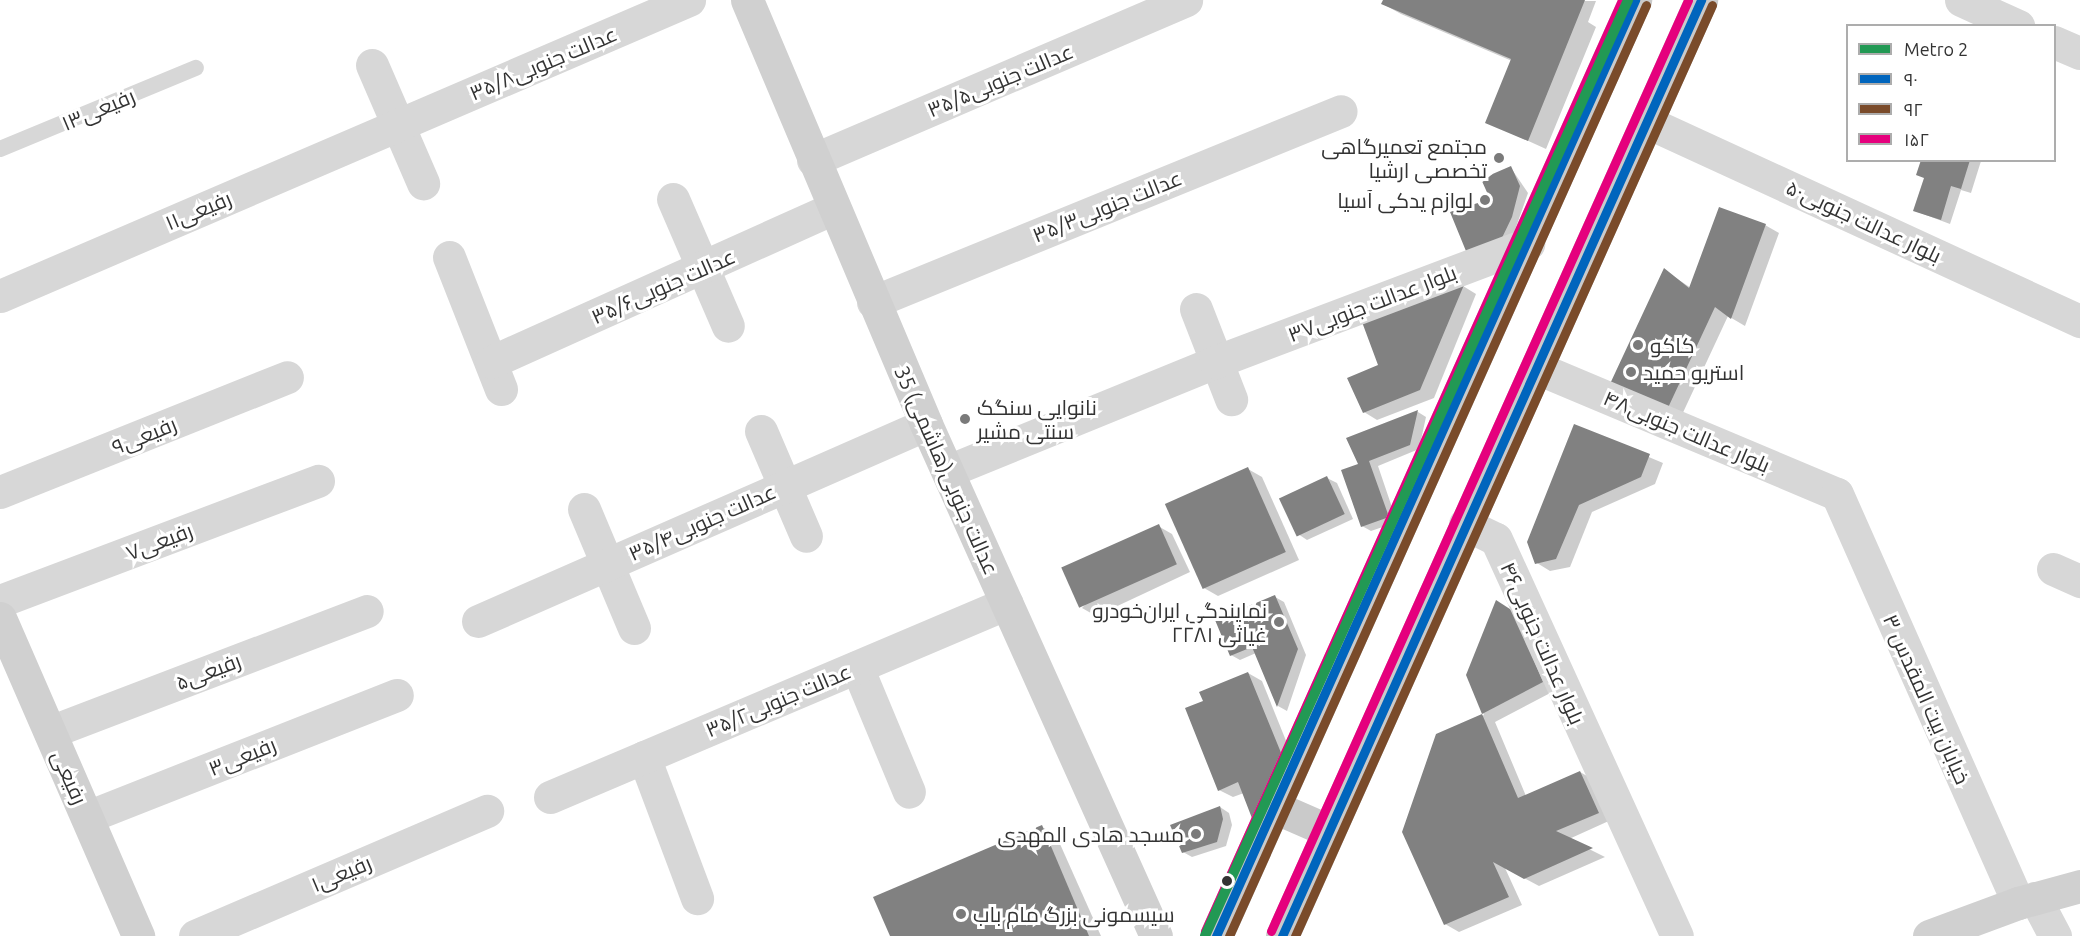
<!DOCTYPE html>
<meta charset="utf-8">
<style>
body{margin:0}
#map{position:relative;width:2080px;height:936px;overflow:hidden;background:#fff;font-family:Ubuntu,Cairo,sans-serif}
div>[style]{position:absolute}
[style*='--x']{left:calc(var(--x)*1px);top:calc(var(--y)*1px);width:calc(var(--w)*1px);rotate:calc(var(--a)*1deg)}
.shadow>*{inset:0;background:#0003}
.building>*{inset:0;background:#818181;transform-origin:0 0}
.lane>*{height:16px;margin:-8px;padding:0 8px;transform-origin:8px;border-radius:8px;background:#d7d7d7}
.street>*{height:33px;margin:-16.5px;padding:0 16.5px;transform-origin:16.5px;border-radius:16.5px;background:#d7d7d7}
.secondary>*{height:33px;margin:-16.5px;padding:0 16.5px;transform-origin:16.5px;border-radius:16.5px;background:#d0d0d0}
.primary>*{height:33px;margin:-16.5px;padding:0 16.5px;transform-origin:16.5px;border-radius:16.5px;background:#cacaca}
.bus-1>*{height:9px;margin:-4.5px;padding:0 4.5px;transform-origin:4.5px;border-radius:4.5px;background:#0065bd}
.bus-2>*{height:9px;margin:-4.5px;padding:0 4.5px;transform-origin:4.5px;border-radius:4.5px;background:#7a4b2a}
.bus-3>*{height:9px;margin:-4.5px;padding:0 4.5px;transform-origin:4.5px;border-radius:4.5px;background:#e5007d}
.metro-1>*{height:10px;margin:-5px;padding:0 5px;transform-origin:5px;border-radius:5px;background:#229954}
.dots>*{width:16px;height:16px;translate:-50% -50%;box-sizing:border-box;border:3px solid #fff;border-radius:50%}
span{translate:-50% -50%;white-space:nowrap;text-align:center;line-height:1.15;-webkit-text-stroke:6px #fff;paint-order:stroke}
.street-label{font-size:21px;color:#333}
.poi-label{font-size:21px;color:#333}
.right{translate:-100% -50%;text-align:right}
.left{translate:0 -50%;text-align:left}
.legend{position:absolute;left:1846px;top:24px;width:210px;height:138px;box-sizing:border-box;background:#fff;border:2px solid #adadad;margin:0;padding:8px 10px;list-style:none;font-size:18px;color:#333}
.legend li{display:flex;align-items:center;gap:12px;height:30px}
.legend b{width:30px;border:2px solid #adadad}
</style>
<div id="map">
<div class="shadow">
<div style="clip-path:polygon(1385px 0,1596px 1px,1588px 22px,1596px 27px,1546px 149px,1486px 122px,1512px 61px,1401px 14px,1383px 4px)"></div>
<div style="clip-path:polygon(1922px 160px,1981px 161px,1971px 193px,1961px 190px,1950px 224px,1915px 211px,1925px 178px)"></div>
<div style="clip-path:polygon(1511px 168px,1528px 193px,1509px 247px,1479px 260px,1491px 199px)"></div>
<div style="clip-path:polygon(1765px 225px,1779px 233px,1745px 326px,1728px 316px,1680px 419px,1624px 393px,1664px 270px,1691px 288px)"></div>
<div style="clip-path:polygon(1463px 286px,1476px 294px,1434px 398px,1377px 420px,1364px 412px,1380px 366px)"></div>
<div style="clip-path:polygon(1418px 412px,1426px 417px,1419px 449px,1378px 466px,1397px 522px,1371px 531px,1362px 526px,1360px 465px,1348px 439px)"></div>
<div style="clip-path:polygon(1575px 426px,1663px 463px,1655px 484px,1592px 512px,1570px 567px,1550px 571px,1537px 563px)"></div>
<div style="clip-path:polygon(1248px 469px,1262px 477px,1299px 560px,1218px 596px,1204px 588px)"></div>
<div style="clip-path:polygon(1327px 478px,1337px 483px,1353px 519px,1307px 540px,1298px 534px)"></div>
<div style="clip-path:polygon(1158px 526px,1172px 534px,1190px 572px,1096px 616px,1082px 608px)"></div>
<div style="clip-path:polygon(1275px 597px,1284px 602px,1306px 655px,1287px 711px,1278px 706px,1256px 653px,1240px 660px,1231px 655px)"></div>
<div style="clip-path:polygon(1497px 602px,1556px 690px,1495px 722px,1526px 796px,1580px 772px,1594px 780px,1611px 820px,1569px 839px,1605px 857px,1539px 886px,1505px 868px,1522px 905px,1459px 932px,1445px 924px,1437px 735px,1484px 715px,1468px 675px)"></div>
<div style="clip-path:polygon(1248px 673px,1262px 681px,1299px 773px,1233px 797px,1219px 790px,1205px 702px)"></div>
<div style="clip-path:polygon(1220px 807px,1229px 813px,1232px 825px,1226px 846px,1192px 857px,1183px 852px)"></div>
<div style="clip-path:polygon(1042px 827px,1056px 835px,1101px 936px,892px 936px)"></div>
</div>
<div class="building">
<div style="clip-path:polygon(1383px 0,1585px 0,1528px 141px,1485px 123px,1511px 59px,1381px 4px)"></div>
<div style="clip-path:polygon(1921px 160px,1970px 160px,1961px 189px,1951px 186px,1941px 220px,1913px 211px,1924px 178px,1916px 175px)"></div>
<div style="clip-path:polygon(1511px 166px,1520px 186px,1512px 217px,1500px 242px,1468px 256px,1450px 212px,1490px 199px,1481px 179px)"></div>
<div style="clip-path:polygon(1719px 207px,1766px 224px,1731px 319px,1715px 307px,1666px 412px,1609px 386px,1664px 268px,1689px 288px)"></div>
<div style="clip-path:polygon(1464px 285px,1420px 390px,1363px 413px,1347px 378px,1378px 365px,1362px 322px)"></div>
<div style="clip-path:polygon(1418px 410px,1410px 445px,1369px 461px,1389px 517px,1361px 527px,1341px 470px,1358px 464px,1346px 438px)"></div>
<div style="clip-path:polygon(1574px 424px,1650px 454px,1641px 477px,1579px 505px,1556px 559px,1535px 564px,1527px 542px)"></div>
<div style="left:1248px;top:467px;width:93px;height:91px;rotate:66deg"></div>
<div style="left:1327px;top:476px;width:42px;height:53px;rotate:65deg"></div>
<div style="left:1159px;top:524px;width:44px;height:107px;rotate:66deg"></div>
<div style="clip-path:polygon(1275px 595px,1298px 649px,1277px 707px,1252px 647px,1230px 656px,1215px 620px)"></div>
<div style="clip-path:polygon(1496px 600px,1513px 611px,1543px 682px,1482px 714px,1466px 675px)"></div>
<div style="clip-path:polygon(1248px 672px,1286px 765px,1255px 826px,1238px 782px,1218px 791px,1185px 708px,1203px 701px,1199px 692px)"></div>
<div style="clip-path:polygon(1482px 714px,1518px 798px,1580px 771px,1599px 813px,1556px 831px,1593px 848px,1524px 879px,1493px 862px,1509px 897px,1444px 925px,1402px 832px,1436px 734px)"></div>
<div style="clip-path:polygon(1220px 806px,1223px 819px,1217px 842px,1182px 853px,1170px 825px)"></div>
<div style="clip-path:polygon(1042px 825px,1089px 936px,890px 936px,873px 897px)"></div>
</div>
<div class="lane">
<div style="--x:0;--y:149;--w:212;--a:-22.5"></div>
</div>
<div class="street">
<div style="--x:1961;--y:0;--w:63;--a:24.5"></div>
<div style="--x:2054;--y:42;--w:28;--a:23"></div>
<div style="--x:372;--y:65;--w:129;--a:66.6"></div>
<div style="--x:1647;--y:122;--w:477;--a:24.7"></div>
<div style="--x:813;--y:160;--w:406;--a:-23.2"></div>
<div style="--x:673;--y:199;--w:138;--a:66.6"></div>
<div style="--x:449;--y:257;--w:142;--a:68.5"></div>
<div style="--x:0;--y:296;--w:750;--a:-23.25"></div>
<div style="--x:873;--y:302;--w:505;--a:-22.2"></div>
<div style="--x:1196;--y:309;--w:97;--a:68.7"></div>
<div style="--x:491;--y:362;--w:375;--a:-24.2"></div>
<div style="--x:1537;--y:368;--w:325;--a:22.8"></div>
<div style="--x:1837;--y:494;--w:447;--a:66.1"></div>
<div style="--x:761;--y:431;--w:114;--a:66.8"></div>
<div style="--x:948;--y:471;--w:288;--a:-22.2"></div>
<div style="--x:1215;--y:362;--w:335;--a:-20.7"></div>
<div style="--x:0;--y:492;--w:309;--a:-21.8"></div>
<div style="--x:584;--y:509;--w:129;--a:67.2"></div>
<div style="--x:1465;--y:524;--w:34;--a:26"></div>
<div style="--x:1496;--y:539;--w:436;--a:65.5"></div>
<div style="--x:2053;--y:569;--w:30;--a:24"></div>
<div style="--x:0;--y:601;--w:340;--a:-20.7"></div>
<div style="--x:478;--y:621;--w:489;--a:-23.7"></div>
<div style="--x:857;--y:667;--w:135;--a:67.4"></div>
<div style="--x:50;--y:732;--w:339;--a:-20.9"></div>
<div style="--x:644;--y:757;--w:151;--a:69.4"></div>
<div style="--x:550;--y:797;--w:496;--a:-23"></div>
<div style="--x:87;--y:817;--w:333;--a:-21.5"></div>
<div style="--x:2035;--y:898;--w:43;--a:62.2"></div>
<div style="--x:195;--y:936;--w:318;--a:-23.2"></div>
</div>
<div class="secondary">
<div style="--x:747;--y:0;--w:460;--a:67.1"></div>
<div style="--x:926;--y:424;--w:561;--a:65.81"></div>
<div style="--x:0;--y:618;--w:347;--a:66.5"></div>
<div style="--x:1929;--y:936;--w:95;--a:-20.3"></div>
<div style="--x:2018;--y:903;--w:64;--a:-15.3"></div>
</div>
<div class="primary">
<div style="--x:1274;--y:807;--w:58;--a:23.5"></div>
<div style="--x:1216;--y:936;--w:1026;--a:-65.88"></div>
<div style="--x:1282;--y:936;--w:1026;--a:-65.88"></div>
</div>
<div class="bus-1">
<div style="--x:1216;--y:936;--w:1026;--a:-65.88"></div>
<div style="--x:1282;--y:936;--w:1026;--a:-65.88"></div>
</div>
<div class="bus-2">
<div style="--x:1229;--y:936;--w:1020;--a:-65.87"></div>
<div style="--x:1295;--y:936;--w:1020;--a:-65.87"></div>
</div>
<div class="bus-3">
<div style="--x:1205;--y:931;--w:1020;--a:-65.87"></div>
<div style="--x:1271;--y:931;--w:1020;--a:-65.87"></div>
</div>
<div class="metro-1">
<div style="--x:1205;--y:936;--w:1027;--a:-65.68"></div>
</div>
<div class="dots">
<div style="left:1499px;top:158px;background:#7a7a7a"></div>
<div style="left:1485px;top:200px;background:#7a7a7a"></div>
<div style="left:1638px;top:345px;background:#7a7a7a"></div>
<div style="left:1631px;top:372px;background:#7a7a7a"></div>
<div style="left:965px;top:419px;background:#7a7a7a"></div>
<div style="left:1279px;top:622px;background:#7a7a7a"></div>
<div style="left:1196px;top:834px;background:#7a7a7a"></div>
<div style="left:1227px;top:881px;background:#333"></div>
<div style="left:961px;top:914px;background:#7a7a7a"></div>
</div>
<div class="street-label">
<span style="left:543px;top:63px;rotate:-23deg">عدالت جنوبی۳۵/۸</span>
<span style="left:1000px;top:80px;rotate:-23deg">عدالت جنوبی۳۵/۵</span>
<span style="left:98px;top:109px;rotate:-23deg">رفیعی۱۳</span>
<span style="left:1107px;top:206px;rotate:-22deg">عدالت جنوبی۳۵/۳</span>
<span style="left:198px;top:210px;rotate:-23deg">رفیعی۱۱</span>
<span style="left:1864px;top:221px;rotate:25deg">بلوار عدالت جنوبی۵۰</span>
<span style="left:663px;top:286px;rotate:-24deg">عدالت جنوبی۳۵/۶</span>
<span style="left:1372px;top:303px;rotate:-21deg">بلوار عدالت جنوبی۳۷</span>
<span style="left:1687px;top:431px;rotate:23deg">بلوار عدالت جنوبی۴۸</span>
<span style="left:144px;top:435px;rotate:-22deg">رفیعی۹</span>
<span style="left:947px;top:470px;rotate:66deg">35 عدالت جنوبی(هاشمی)</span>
<span style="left:702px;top:522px;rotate:-24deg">عدالت جنوبی۳۵/۴</span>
<span style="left:159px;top:541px;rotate:-21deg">رفیعی۷</span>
<span style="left:1543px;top:643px;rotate:66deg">بلوار عدالت جنوبی۴۶</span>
<span style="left:208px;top:671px;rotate:-21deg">رفیعی۵</span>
<span style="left:1927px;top:699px;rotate:66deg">خیابان بیت المقدس ۳</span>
<span style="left:778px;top:700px;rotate:-23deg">عدالت جنوبی۳۵/۲</span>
<span style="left:242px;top:756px;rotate:-22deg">رفیعی۳</span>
<span style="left:70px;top:777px;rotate:66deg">رفیعی</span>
<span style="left:341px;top:873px;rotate:-23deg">رفیعی۱</span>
</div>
<div class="poi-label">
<span class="right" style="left:1487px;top:158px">مجتمع تعمیرگاهی<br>تخصصی ارشیا</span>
<span class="right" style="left:1473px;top:200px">لوازم یدکی آسیا</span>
<span class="left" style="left:1650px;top:345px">کاکو</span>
<span class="left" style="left:1643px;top:372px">استریو حمید</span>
<span class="left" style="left:977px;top:419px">نانوایی سنگک<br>سنتی مشیر</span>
<span class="right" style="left:1267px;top:622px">نمایندگی ایران‌خودرو<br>غیاثی ۲۲۸۱</span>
<span class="right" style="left:1184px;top:834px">مسجد هادی المهدی</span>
<span class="left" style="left:973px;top:914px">سیسمونی بزرگ مام باب</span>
</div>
<ul class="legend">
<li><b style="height:8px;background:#229954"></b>Metro 2</li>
<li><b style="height:8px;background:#0065bd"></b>۹۰</li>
<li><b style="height:8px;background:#7a4b2a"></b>۹۲</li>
<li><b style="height:8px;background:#e5007d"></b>۱۵۲</li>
</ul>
</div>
